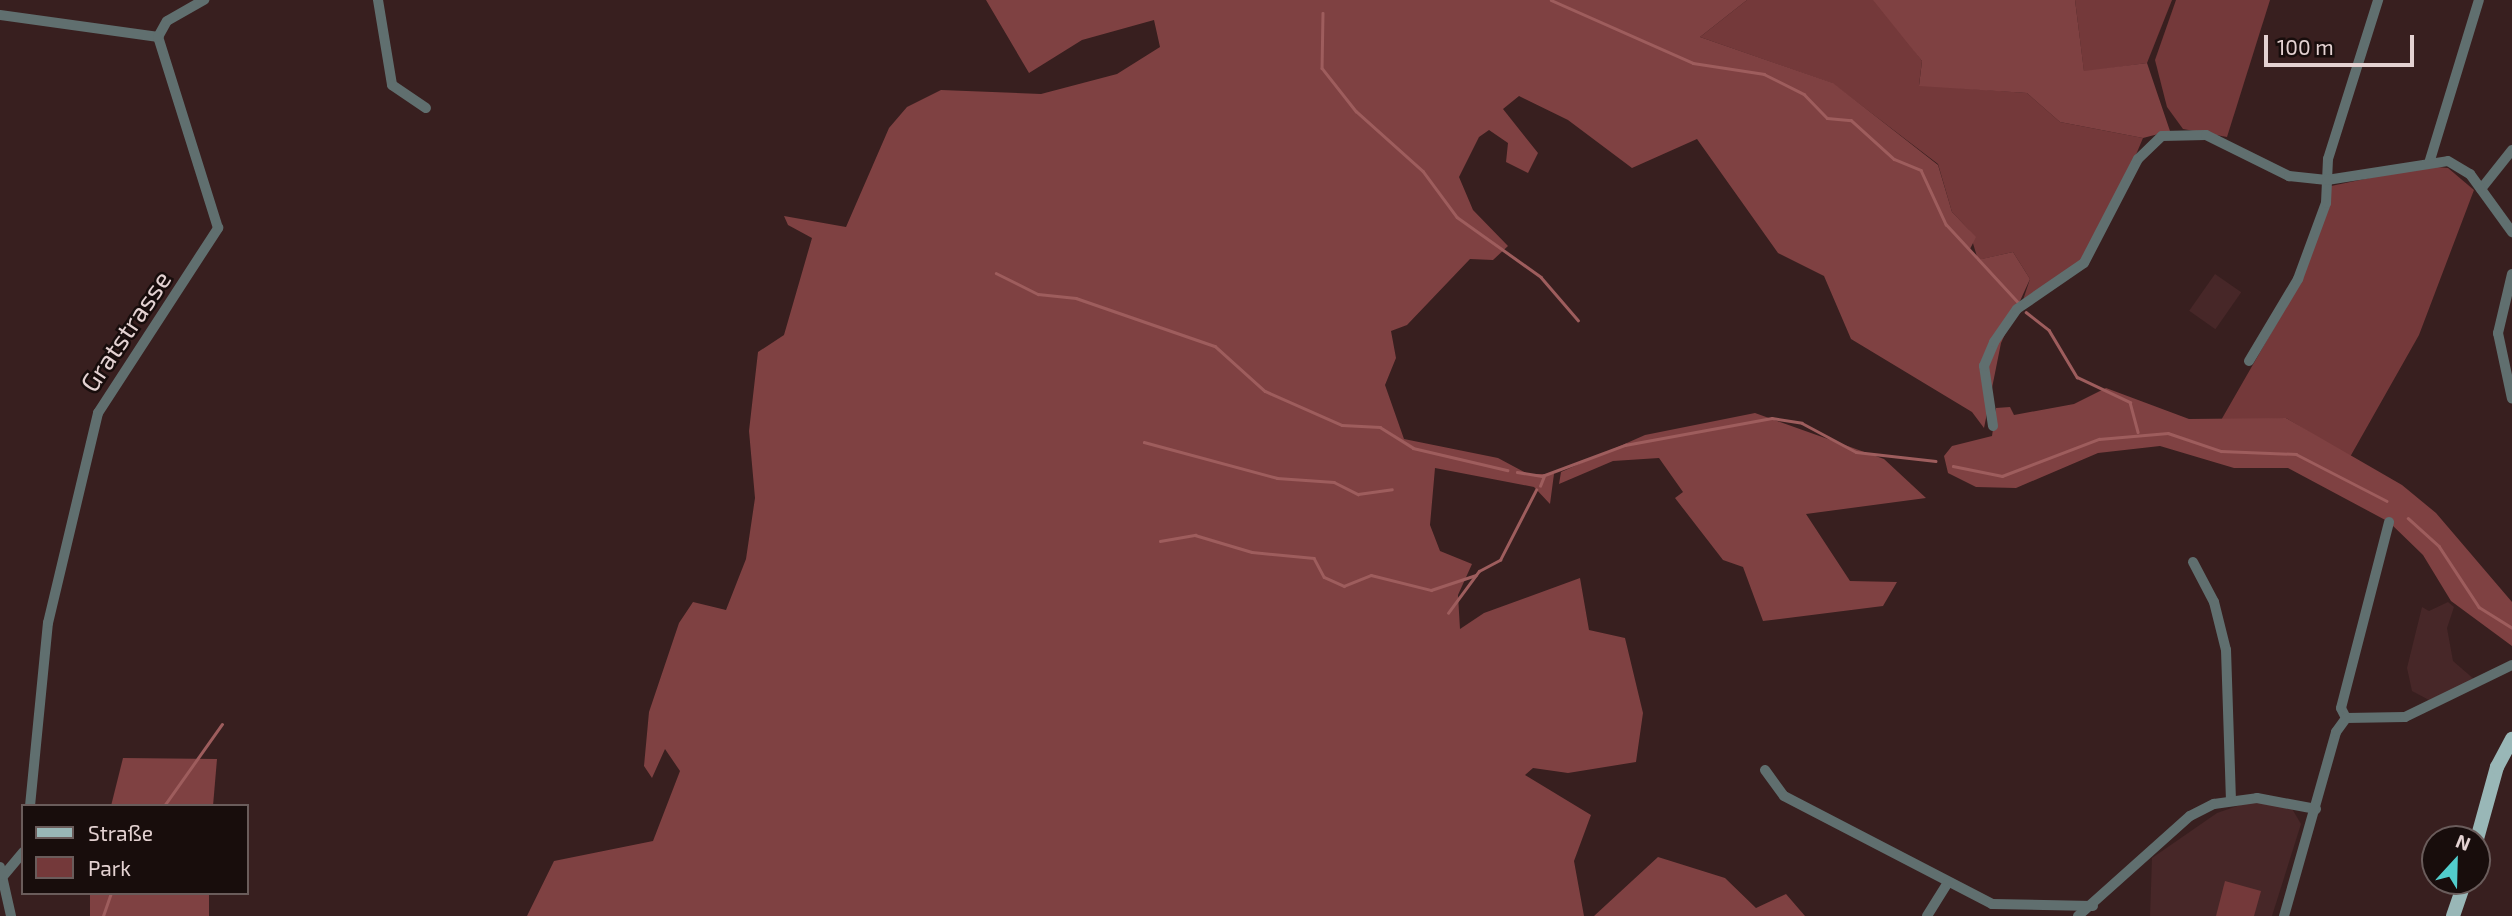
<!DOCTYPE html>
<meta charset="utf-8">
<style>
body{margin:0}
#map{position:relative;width:2512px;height:916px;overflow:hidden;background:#381f1f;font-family:"Exo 2",sans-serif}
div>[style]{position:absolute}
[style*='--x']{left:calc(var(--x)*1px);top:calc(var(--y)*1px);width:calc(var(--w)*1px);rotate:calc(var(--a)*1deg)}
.built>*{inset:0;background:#472728;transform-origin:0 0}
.green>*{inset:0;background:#74393a}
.forest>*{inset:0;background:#7f4142;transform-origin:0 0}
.stream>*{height:2.5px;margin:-1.25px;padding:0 1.25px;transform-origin:1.25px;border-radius:1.25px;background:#9e5d5d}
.minor>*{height:10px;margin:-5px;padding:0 5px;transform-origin:5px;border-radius:5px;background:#606f6f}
.major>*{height:14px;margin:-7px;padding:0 7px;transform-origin:7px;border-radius:7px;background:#99b7b7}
span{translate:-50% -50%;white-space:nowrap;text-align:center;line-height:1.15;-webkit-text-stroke:5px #180d0c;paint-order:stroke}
.street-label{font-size:26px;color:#e4d2d2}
.legend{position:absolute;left:21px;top:804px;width:228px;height:91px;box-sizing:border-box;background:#180d0c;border:2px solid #6a5c5b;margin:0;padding:9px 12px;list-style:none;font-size:21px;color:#e4d2d2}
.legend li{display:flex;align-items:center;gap:14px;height:35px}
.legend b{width:35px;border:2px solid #6a5c5b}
.north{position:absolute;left:2421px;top:825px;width:70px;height:70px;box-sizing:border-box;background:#180d0c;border:2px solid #6a5c5b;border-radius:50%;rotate:22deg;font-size:19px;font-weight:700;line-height:28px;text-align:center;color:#e4d2d2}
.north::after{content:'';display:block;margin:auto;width:24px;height:32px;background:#52cdcd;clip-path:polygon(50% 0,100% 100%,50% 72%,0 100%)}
.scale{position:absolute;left:2264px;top:35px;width:150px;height:32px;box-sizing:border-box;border:4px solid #e4d2d2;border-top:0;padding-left:9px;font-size:21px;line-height:24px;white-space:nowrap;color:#e4d2d2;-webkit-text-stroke:5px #180d0c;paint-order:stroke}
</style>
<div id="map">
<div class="built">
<div style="left:2215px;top:274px;width:32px;height:45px;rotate:35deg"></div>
<div style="clip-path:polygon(2448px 602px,2454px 607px,2447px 628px,2453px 661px,2475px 680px,2429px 700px,2412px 691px,2407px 668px,2422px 607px,2429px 611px)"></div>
<div style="clip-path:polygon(2252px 801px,2291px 807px,2301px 824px,2272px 916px,2150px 916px,2152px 858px,2217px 813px)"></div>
</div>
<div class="green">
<div style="clip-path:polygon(1747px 0,1877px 0,1922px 61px,1919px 85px,2027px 93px,2060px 122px,2143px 138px,2114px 207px,2075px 269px,2023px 300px,2030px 279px,2013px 252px,1978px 260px,1969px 230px,1952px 212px,1938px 164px,1832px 83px,1700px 37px)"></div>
<div style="clip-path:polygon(2075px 0,2172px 0,2147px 63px,2084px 72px)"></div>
<div style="clip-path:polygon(2176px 0,2270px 0,2227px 137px,2183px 129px,2167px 107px,2155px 60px)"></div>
<div style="clip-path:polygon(2427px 166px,2448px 168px,2474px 190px,2419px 335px,2350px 457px,2286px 418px,2220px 422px,2302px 279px,2331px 186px)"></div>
<div style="clip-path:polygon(2225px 881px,2261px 891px,2254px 916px,2216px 916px)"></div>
</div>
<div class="forest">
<div style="clip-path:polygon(986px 0,1747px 0,1700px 37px,1833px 83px,1938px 165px,1952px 212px,1976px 237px,1970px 249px,1977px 260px,2013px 252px,2030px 279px,2001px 343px,1984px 428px,1972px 412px,1851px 339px,1824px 276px,1778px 253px,1697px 139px,1632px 168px,1568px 120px,1519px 96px,1503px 109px,1538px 153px,1528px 173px,1506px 162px,1508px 143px,1489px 130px,1479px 137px,1459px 177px,1473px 210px,1508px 246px,1493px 260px,1470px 259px,1407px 325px,1391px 331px,1396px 358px,1385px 385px,1404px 439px,1498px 458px,1528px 474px,1554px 474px,1550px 504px,1534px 487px,1435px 468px,1430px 525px,1440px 551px,1472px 564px,1458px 595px,1460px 629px,1484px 613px,1580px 578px,1589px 630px,1625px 638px,1643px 713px,1636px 762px,1568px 773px,1533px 768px,1525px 775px,1591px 815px,1574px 861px,1584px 916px,527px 916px,554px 861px,653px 841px,680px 771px,665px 749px,652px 778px,644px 766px,649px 712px,679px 623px,693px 602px,726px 610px,746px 559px,755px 498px,749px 431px,758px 352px,784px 335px,812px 238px,788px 225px,784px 216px,846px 227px,889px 128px,907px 107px,941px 90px,1041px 94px,1117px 74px,1160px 47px,1154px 20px,1082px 40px,1029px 73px)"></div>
<div style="clip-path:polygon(1873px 0,2075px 0,2084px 71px,2147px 63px,2170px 131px,2143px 138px,2060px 122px,2027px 93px,1919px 86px,1922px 61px)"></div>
<div style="clip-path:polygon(2106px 388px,2189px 419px,2286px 418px,2402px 485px,2436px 513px,2512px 602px,2512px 646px,2451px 601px,2423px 555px,2389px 522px,2288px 468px,2234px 468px,2160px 446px,2098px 453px,2016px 488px,1976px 487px,1948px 473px,1944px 456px,1952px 446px,1992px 436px,1996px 408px,2010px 407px,2014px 415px,2074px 404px)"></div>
<div style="clip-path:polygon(1755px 413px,1884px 459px,1926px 498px,1806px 514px,1850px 581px,1897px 582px,1883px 606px,1763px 621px,1743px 567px,1723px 560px,1675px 498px,1683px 492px,1659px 458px,1613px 461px,1559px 484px,1561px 472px,1645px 435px)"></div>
<div style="clip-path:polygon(123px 758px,217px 759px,213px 806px,111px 806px)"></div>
<div style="clip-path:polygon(1658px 857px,1725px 878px,1756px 908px,1786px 894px,1805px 916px,1594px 916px)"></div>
<div style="left:90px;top:893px;width:119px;height:24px"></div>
</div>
<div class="stream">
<div style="--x:1551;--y:0;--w:155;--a:23.9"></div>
<div style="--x:1693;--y:63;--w:72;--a:8.8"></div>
<div style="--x:1764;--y:74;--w:45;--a:26.6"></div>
<div style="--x:1804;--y:94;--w:33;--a:46"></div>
<div style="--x:1827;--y:118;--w:24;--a:5"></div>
<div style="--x:1851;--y:120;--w:58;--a:42.2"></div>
<div style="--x:1894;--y:159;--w:29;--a:22"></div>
<div style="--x:1921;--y:170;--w:60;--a:65.2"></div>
<div style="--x:1946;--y:224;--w:106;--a:47.3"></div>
<div style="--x:1323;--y:13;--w:55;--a:91"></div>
<div style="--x:1322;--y:68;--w:55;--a:51.7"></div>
<div style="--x:1356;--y:111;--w:90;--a:41.8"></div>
<div style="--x:1423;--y:171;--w:57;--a:53.5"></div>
<div style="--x:1457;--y:217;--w:103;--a:35.5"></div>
<div style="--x:1541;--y:277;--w:57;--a:49.3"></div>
<div style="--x:996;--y:273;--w:47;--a:26.6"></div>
<div style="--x:1038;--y:294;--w:38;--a:6"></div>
<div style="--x:1076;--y:298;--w:147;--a:19.1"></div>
<div style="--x:1215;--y:346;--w:67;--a:42"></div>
<div style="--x:1265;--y:391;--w:84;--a:23.8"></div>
<div style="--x:1342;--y:425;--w:38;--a:3"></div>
<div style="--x:1380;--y:427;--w:39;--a:32"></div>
<div style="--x:1413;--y:448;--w:97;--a:13.2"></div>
<div style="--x:2026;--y:312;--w:29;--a:38"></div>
<div style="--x:2049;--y:330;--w:55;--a:59.2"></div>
<div style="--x:2077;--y:377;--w:59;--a:25.3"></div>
<div style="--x:2130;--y:402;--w:31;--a:75"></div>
<div style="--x:1144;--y:442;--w:138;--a:15.1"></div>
<div style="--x:1277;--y:478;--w:57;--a:4"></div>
<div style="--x:1334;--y:482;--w:27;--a:27"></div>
<div style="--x:1358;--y:494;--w:34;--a:-8"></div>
<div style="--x:1953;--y:466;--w:50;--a:11.5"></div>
<div style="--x:2002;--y:476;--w:104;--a:-20.9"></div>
<div style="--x:2099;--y:439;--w:69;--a:-5"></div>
<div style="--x:2168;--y:433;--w:56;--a:18.8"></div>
<div style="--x:2221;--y:451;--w:75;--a:2.3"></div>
<div style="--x:2296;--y:454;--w:102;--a:27.3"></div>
<div style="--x:1517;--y:472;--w:25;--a:9"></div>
<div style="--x:1542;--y:476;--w:89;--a:-20.5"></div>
<div style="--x:1625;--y:445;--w:149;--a:-10.4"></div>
<div style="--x:1772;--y:418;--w:30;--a:9"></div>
<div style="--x:1802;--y:423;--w:61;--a:28.2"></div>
<div style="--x:1856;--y:452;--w:80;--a:6.5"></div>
<div style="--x:1540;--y:486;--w:11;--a:-68"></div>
<div style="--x:2408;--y:518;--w:42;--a:42.1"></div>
<div style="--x:2439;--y:546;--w:73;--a:56.7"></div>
<div style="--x:2479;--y:607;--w:39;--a:32"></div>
<div style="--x:1160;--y:541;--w:36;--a:-10"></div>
<div style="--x:1195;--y:535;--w:59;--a:16.6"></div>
<div style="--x:1252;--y:552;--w:62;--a:5.5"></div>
<div style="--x:1314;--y:558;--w:21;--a:62"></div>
<div style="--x:1324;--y:577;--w:22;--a:24"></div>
<div style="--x:1344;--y:586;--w:29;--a:-22"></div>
<div style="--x:1371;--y:575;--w:62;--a:14"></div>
<div style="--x:1431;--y:590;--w:47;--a:-18.4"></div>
<div style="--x:1448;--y:613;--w:52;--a:-53.6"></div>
<div style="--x:1479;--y:571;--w:24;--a:-28"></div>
<div style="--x:1500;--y:560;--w:79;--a:-62.8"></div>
<div style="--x:164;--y:806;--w:100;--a:-54.7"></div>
<div style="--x:103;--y:916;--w:24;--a:-71"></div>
</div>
<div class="minor">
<div style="--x:378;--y:0;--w:86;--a:80.6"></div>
<div style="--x:392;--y:85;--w:41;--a:34.1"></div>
<div style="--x:0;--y:15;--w:160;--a:7.9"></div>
<div style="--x:2430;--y:160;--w:167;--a:-73"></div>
<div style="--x:2481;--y:189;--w:50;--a:-51.5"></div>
<div style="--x:2512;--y:274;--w:61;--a:103.3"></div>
<div style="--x:2498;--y:333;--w:67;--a:78"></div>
<div style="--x:2249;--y:361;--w:96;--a:-59.1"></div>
<div style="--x:2298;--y:279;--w:81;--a:-69.8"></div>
<div style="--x:2326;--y:203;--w:44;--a:-87.4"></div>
<div style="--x:2328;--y:159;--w:167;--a:-72.5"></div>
<div style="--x:1993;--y:426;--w:61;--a:-98.5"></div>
<div style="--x:1984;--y:366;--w:26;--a:-67"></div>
<div style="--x:1994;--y:342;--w:40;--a:-55.1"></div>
<div style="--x:2017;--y:309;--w:81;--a:-34.5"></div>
<div style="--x:2084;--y:263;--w:117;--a:-62.6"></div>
<div style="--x:2138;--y:159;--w:33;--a:-44"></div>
<div style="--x:2162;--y:136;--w:44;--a:-1.3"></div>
<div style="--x:2206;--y:135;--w:93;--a:26.3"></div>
<div style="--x:2289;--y:176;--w:38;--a:6"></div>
<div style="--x:2327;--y:180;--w:122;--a:-8.9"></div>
<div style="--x:2448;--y:161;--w:26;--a:31"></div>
<div style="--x:2470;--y:174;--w:72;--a:54.1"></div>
<div style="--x:2193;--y:562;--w:45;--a:62.3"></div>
<div style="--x:2214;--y:602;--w:49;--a:76"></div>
<div style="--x:2226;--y:650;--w:150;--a:88.1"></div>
<div style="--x:2346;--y:718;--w:11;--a:-117"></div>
<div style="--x:2341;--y:708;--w:192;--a:-75.5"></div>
<div style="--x:2346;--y:718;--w:59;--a:-1"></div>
<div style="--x:2405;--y:717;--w:119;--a:-25.9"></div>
<div style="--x:1765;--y:770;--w:32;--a:54"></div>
<div style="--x:1784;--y:796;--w:234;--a:27.4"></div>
<div style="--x:1992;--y:904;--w:101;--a:1.1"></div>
<div style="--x:30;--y:806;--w:184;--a:-84.4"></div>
<div style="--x:48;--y:623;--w:216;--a:-76.6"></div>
<div style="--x:98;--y:413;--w:221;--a:-57"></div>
<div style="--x:218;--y:228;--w:200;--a:-107.4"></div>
<div style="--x:158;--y:37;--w:18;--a:-61"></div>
<div style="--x:167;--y:21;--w:43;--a:-29.6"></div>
<div style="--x:0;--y:867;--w:50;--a:77.3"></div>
<div style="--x:4;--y:875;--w:30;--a:-50"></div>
<div style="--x:1927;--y:916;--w:39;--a:-58"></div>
<div style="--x:2078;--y:916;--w:150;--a:-41.8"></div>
<div style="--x:2190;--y:816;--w:27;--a:-27"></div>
<div style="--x:2214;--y:804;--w:43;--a:-7.9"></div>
<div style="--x:2257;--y:798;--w:60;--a:10.6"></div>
<div style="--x:2284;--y:916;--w:191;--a:-74.2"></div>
<div style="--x:2336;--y:732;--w:17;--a:-54"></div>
</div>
<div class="major">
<div style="--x:2477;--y:839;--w:75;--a:-74.5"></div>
<div style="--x:2497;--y:767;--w:32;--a:-62"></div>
<div style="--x:2453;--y:916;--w:37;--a:-71"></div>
</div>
<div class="street-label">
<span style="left:125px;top:331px;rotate:-56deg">Gratstrasse</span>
</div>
<ul class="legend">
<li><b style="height:9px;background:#99b7b7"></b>Straße</li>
<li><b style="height:19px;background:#74393a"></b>Park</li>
</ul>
<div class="north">N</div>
<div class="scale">100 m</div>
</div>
